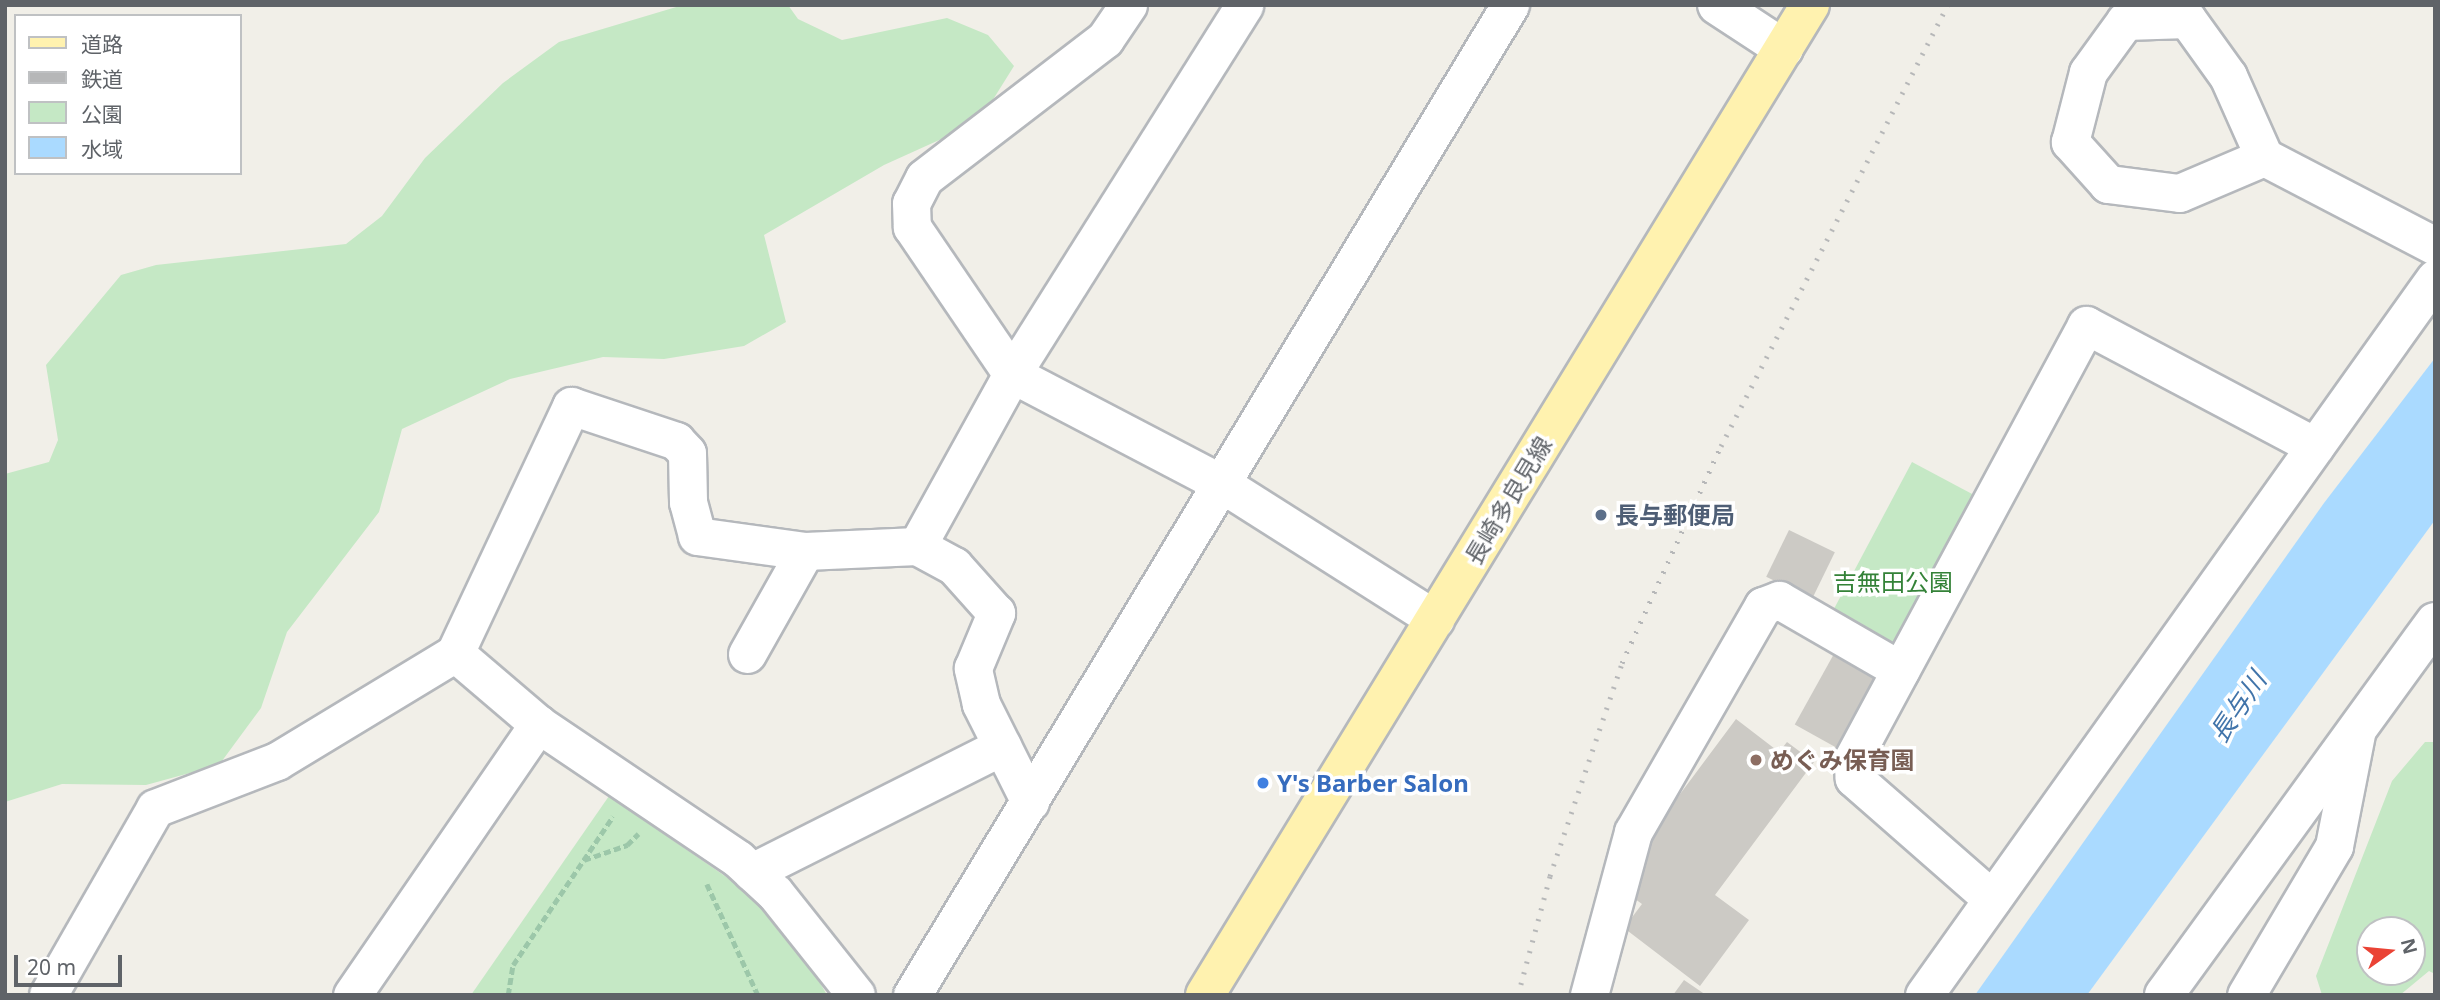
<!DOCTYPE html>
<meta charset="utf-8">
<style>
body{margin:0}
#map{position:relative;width:2440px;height:1000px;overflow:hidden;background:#f1efe8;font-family:"Noto Sans","Noto Sans JP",sans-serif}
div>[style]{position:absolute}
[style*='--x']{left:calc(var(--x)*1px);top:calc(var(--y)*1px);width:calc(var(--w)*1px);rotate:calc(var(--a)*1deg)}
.green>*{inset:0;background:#c5e8c5;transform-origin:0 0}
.water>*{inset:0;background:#aadaff}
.building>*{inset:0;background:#cccac5;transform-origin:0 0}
.path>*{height:4.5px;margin-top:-2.25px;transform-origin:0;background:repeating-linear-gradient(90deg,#9cc7a9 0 7px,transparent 0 10.5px)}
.roads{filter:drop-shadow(2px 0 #b5b8bc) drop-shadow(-2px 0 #b5b8bc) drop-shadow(0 2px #b5b8bc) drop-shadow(0 -2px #b5b8bc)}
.minor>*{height:37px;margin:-18.5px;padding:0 18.5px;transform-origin:18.5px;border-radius:18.5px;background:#fff}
.tertiary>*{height:38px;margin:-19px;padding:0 19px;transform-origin:19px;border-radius:19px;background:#fff}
.primary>*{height:38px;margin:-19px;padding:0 19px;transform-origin:19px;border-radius:19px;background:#fff2af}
.rail>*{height:5px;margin-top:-2.5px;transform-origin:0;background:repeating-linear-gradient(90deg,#b6b7b8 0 2px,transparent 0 11px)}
.dots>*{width:19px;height:19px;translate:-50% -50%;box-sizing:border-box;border:4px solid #fff;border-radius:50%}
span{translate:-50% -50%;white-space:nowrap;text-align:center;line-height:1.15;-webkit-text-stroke:7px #fff;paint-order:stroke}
.street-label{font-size:24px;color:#5f6368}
.service-label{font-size:24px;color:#4e5e75;font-weight:700}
.left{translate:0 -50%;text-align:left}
.park-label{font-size:24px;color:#348238}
.education-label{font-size:24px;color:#785e54;font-weight:700}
.shop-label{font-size:24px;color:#366cbe;font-weight:700}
.water-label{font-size:26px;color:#4174aa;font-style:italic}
.frame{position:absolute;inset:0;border:7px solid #5f6368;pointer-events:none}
.legend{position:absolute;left:14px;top:14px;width:228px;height:161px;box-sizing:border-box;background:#fff;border:2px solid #bfc1c3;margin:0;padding:9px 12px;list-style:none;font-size:21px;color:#5f6368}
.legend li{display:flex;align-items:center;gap:14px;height:35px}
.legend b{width:35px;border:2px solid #bfc1c3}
.north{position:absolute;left:2356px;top:916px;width:70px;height:70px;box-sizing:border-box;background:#fff;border:2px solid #bfc1c3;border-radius:50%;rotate:75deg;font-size:19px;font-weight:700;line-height:28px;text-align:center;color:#5f6368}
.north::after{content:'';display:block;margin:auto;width:24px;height:32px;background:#ea4335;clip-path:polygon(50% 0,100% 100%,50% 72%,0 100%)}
.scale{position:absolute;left:14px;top:955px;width:108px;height:32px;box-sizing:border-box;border:4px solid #5f6368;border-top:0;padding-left:9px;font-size:21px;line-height:24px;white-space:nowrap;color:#5f6368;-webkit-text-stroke:5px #fff;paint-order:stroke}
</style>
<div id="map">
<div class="green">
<div style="clip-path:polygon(683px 5px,788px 5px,798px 19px,842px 40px,947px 18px,988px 35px,1014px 66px,979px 122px,884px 165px,764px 235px,786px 322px,744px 346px,664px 359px,603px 357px,510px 379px,402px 429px,379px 512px,287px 632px,261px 708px,219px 765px,146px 785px,62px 784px,5px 802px,5px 474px,49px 462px,58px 440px,46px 365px,121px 275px,156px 265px,346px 244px,382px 216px,425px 158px,503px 83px,559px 42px)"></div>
<div style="left:1912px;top:462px;width:75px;height:174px;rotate:28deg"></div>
<div style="clip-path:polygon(evenodd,2425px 742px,2435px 742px,2435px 974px,2429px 971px,2400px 995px,2322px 995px,2316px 976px,2392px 781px,2425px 742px,2370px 930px,2412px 930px,2412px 972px,2370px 972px,2370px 930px)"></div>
<div style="clip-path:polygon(609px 796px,780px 914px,827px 995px,471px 995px)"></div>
</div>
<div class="water">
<div style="clip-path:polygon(2435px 358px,2435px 520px,2087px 995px,1975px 995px,2324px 503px)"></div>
</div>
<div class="building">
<div style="left:1789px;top:530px;width:51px;height:52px;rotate:26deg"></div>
<div style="left:1835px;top:652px;width:53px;height:83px;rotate:29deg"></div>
<div style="clip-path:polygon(1736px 719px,1779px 752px,1787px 742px,1814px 762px,1715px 895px,1749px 920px,1700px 986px,1624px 928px,1642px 904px,1624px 891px,1647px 860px,1640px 855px,1655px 836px,1651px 833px)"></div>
<div style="clip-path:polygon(1684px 980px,1706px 995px,1673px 995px)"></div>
</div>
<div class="path">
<div style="--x:584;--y:860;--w:46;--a:-19.2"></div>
<div style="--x:627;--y:845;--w:16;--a:-45"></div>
<div style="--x:707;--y:884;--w:122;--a:65.3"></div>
<div style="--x:508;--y:995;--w:30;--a:-81"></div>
<div style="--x:513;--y:965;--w:179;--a:-56.1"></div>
</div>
<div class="roads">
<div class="minor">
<div style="--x:1128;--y:5;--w:41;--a:124.1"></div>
<div style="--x:1105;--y:39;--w:228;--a:142.5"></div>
<div style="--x:924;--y:178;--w:28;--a:117"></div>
<div style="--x:911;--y:203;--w:24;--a:88"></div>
<div style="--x:912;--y:227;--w:178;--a:55.8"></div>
<div style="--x:1012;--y:374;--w:233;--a:27.6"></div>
<div style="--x:1219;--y:482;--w:256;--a:32.4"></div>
<div style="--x:2264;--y:157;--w:92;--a:157"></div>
<div style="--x:2179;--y:193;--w:72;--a:-172.8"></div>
<div style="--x:2108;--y:184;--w:57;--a:-132.1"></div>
<div style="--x:2070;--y:142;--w:72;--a:-75.6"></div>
<div style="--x:2088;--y:72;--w:63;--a:-54"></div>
<div style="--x:2125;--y:21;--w:62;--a:-1.8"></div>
<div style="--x:2187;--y:19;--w:70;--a:54.3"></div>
<div style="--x:2228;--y:76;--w:89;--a:66"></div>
<div style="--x:2264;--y:157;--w:193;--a:27.5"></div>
<div style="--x:455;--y:653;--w:109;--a:40.5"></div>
<div style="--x:538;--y:724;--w:241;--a:34"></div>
<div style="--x:738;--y:859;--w:50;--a:42.6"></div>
<div style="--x:775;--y:893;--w:130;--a:51.5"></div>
<div style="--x:747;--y:654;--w:118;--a:-60.6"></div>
<div style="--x:805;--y:551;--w:112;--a:-2.6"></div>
<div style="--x:1030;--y:802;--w:110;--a:-116.6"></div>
<div style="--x:981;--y:704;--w:37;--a:-103"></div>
<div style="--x:973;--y:668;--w:60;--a:-67.3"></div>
<div style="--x:996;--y:613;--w:63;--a:-131.8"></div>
<div style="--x:954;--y:566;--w:42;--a:-151.6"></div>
<div style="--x:917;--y:546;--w:196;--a:-61.1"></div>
<div style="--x:1012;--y:374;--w:436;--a:-57.8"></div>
<div style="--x:752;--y:872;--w:280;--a:-26.7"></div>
<div style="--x:1992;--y:899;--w:184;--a:-138.8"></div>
<div style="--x:1854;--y:778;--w:18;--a:-96"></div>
<div style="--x:1852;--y:760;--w:494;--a:-61.7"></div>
<div style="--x:2086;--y:325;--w:259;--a:27.9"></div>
<div style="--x:48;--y:995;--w:215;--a:-60.2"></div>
<div style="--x:155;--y:808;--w:131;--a:-21.1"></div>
<div style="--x:277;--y:761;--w:208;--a:-31.2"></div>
<div style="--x:455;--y:653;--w:273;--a:-64.8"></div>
<div style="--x:571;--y:406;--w:111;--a:18.4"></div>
<div style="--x:676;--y:441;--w:16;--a:47"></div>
<div style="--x:687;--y:453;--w:49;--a:88.8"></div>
<div style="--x:688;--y:502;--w:35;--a:75"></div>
<div style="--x:697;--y:536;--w:109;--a:7.9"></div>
<div style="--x:352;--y:995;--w:329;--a:-55.5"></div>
<div style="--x:912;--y:995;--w:1157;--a:-58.87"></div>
<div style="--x:1589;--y:995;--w:169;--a:-74.9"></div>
<div style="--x:1633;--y:832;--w:261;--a:-60.1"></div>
<div style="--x:1763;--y:606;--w:17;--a:-21"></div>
<div style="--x:1779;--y:600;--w:140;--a:30"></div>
<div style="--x:1924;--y:995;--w:880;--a:-54.52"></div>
<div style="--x:2246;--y:995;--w:173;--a:-59.4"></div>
<div style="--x:2334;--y:846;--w:119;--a:-78.9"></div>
</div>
<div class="tertiary">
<div style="--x:1717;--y:5;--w:80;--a:33.3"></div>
<div style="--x:2164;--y:995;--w:461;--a:-54"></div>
</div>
<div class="primary">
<div style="--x:1205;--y:995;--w:1160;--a:-58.57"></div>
</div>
</div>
<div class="rail">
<div style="--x:1518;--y:995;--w:123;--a:-74.9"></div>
<div style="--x:1550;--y:876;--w:225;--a:-71.3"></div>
<div style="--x:1622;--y:663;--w:239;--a:-65.5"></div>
<div style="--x:1721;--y:446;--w:496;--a:-62.8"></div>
</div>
<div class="dots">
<div style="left:1601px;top:515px;background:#5c6f8a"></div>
<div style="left:1756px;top:760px;background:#8d6e63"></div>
<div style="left:1263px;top:783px;background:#3f7fe0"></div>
</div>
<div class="street-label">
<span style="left:1508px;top:500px;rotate:-59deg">長崎多良見線</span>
</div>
<div class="service-label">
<span class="left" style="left:1615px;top:515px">長与郵便局</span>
</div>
<div class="park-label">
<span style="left:1893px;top:582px">吉無田公園</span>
</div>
<div class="education-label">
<span class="left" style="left:1770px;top:760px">めぐみ保育園</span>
</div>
<div class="shop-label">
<span class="left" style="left:1277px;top:783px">Y's Barber Salon</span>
</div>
<div class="water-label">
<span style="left:2238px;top:707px;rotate:-56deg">長与川</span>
</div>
<div class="frame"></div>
<ul class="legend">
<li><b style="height:9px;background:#fff2af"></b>道路</li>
<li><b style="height:9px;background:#b6b7b8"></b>鉄道</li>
<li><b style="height:19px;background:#c5e8c5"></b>公園</li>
<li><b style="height:19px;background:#aadaff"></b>水域</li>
</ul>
<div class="north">N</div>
<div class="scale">20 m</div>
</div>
